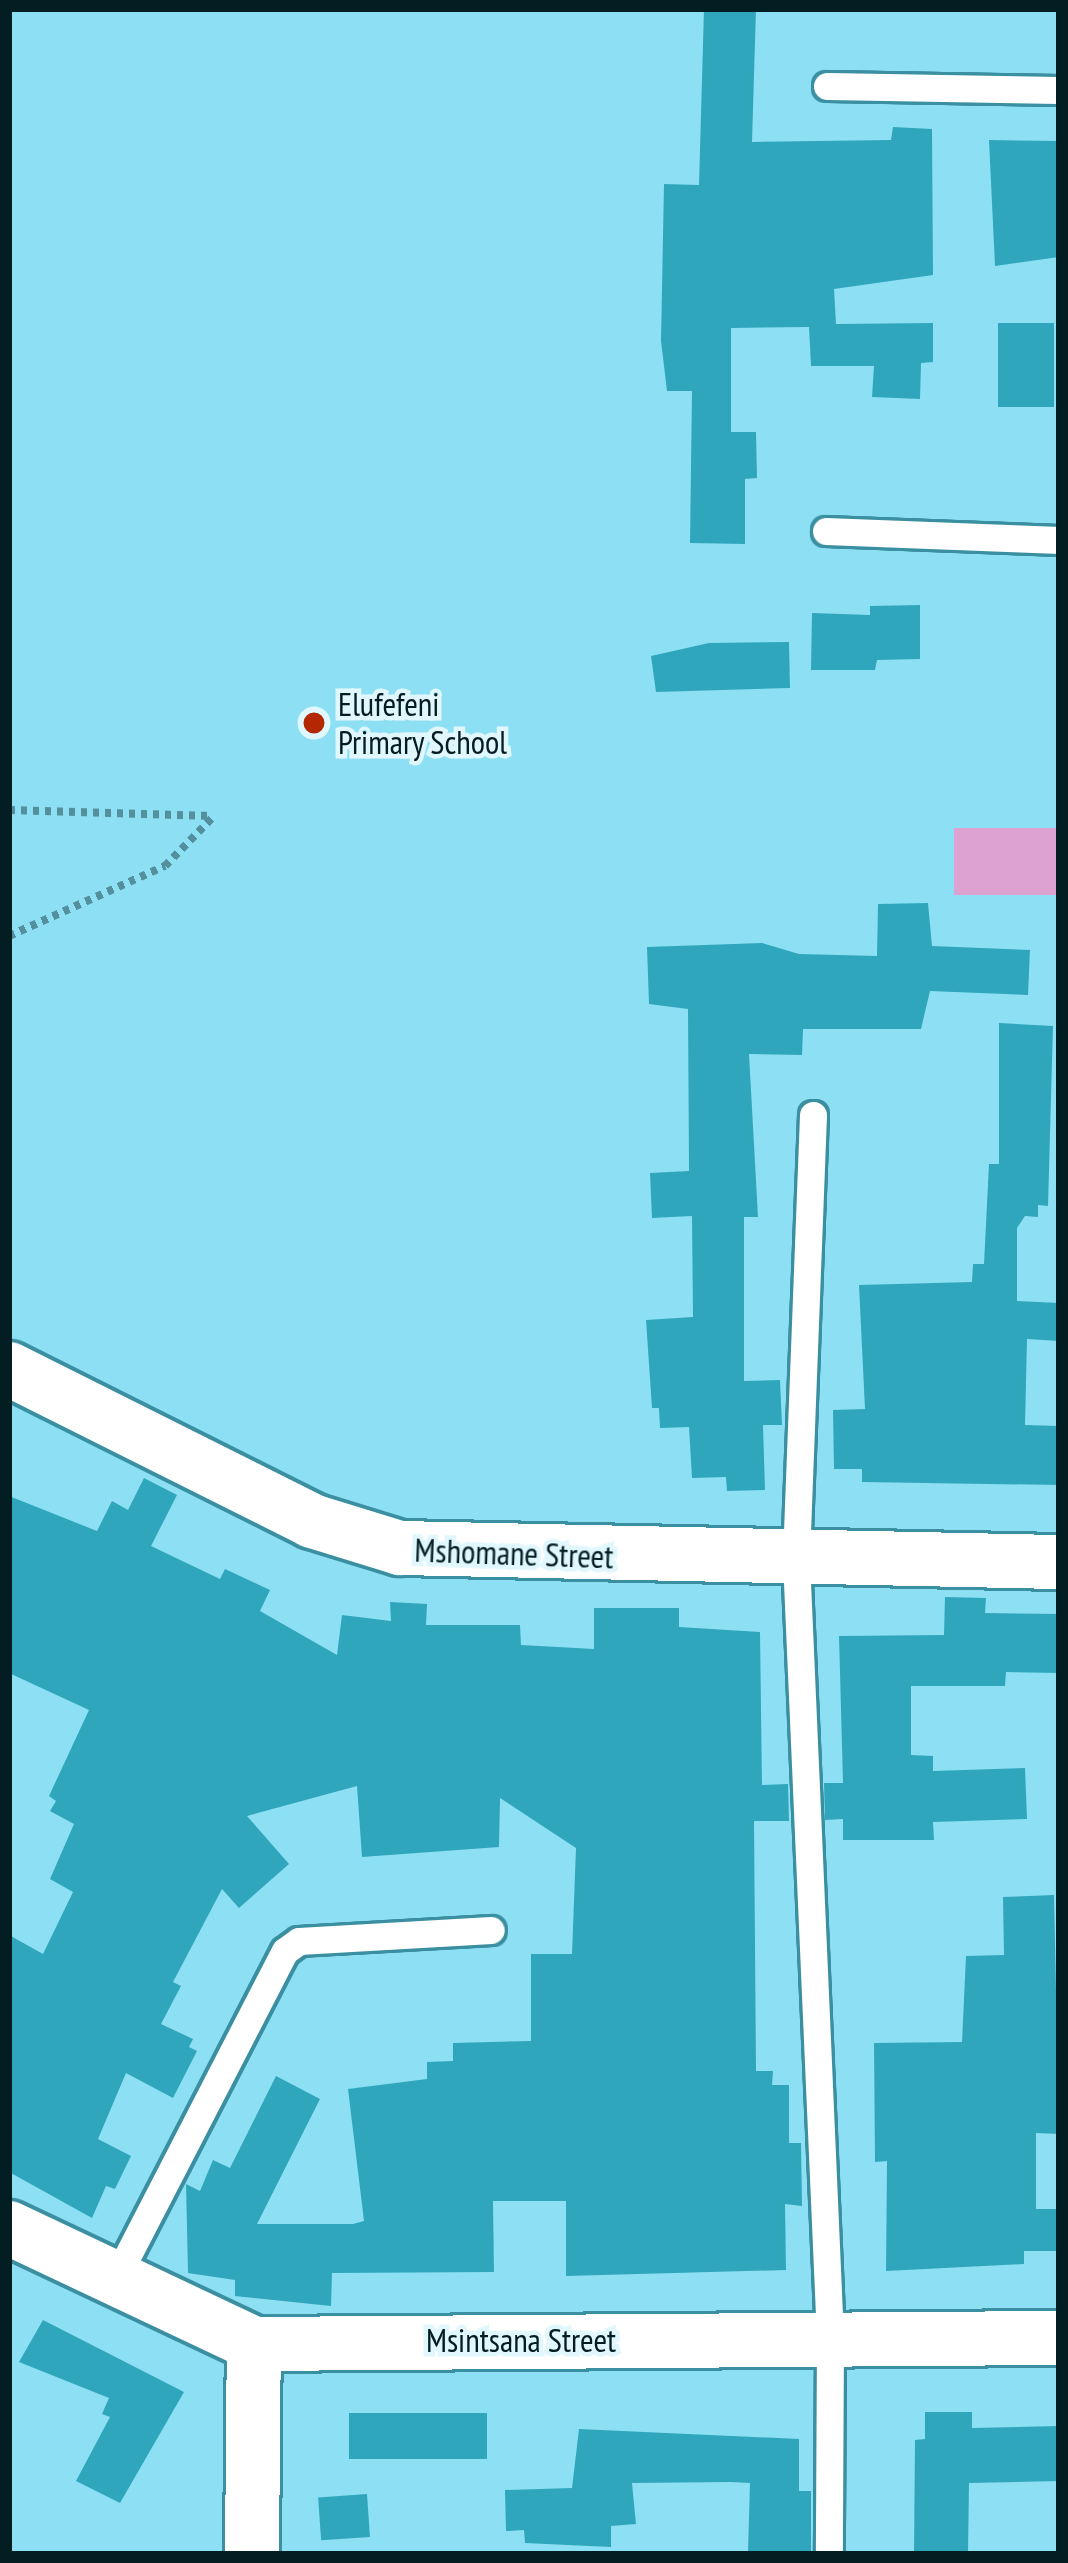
<!DOCTYPE html>
<style>
body{margin:0}
#map{position:relative;width:1068px;height:2563px;overflow:hidden;background:#8de0f3;font-family:"PT Sans Narrow",sans-serif}
div>[style]{position:absolute}
[style*='--x']{left:calc(var(--x)*1px);top:calc(var(--y)*1px);width:calc(var(--w)*1px);rotate:calc(var(--a)*1deg)}
.green>*{inset:0;background:#dea2d2;transform-origin:0 0}
.building>*{inset:0;background:#30a6bc;transform-origin:0 0}
.path>*{height:8px;margin-top:-4px;transform-origin:0;background:repeating-linear-gradient(90deg,#538f9c 0 6px,transparent 0 12px)}
.roads{filter:drop-shadow(3px 0 #3a8fa1) drop-shadow(-3px 0 #3a8fa1) drop-shadow(0 3px #3a8fa1) drop-shadow(0 -3px #3a8fa1)}
.service>*{height:27px;margin:-13.5px;padding:0 13.5px;transform-origin:13.5px;border-radius:13.5px;background:#fff}
.minor>*{height:54px;margin:-27px;padding:0 27px;transform-origin:27px;border-radius:27px;background:#fff}
.dots>*{width:33px;height:33px;translate:-50% -50%;box-sizing:border-box;border:6px solid #e0f7fd;border-radius:50%}
span{translate:-50% -50%;white-space:nowrap;text-align:center;line-height:1.15;-webkit-text-stroke:9px #e0f7fd;paint-order:stroke}
.poi-label{font-size:33px;color:#031e23}
.left{translate:0 -50%;text-align:left}
.street-label{font-size:33px;color:#031e23}
.frame{position:absolute;inset:0;border:12px solid #031e23;pointer-events:none}
</style>
<div id="map">
<div class="green">
<div style="left:1059px;top:828px;width:67px;height:105px;rotate:90deg"></div>
</div>
<div class="building">
<div style="clip-path:polygon(704px 9px,756px 9px,752px 142px,891px 140px,893px 127px,932px 129px,933px 275px,834px 289px,836px 324px,933px 323px,933px 362px,921px 363px,920px 399px,872px 397px,874px 366px,811px 366px,809px 327px,731px 328px,731px 432px,756px 432px,757px 478px,745px 479px,745px 544px,690px 543px,692px 391px,667px 391px,661px 341px,664px 184px,699px 185px)"></div>
<div style="clip-path:polygon(989px 140px,1059px 141px,1059px 257px,995px 266px)"></div>
<div style="left:998px;top:323px;width:56px;height:84px"></div>
<div style="clip-path:polygon(920px 605px,920px 659px,877px 660px,875px 670px,811px 670px,812px 613px,870px 615px,870px 606px)"></div>
<div style="clip-path:polygon(789px 642px,790px 688px,656px 692px,651px 656px,709px 643px)"></div>
<div style="clip-path:polygon(928px 903px,932px 946px,1030px 950px,1028px 995px,930px 991px,921px 1029px,803px 1029px,802px 1055px,749px 1054px,758px 1217px,744px 1217px,744px 1381px,780px 1380px,782px 1425px,763px 1425px,765px 1490px,727px 1491px,726px 1477px,692px 1478px,689px 1427px,660px 1428px,659px 1408px,652px 1408px,646px 1320px,693px 1317px,692px 1216px,652px 1218px,650px 1173px,689px 1171px,688px 1009px,649px 1004px,647px 947px,762px 943px,799px 954px,877px 956px,878px 904px)"></div>
<div style="clip-path:polygon(999px 1023px,1053px 1026px,1048px 1206px,1038px 1205px,1038px 1217px,1025px 1216px,1017px 1228px,1017px 1301px,1059px 1303px,1059px 1341px,1027px 1339px,1025px 1425px,1059px 1426px,1059px 1485px,862px 1482px,862px 1469px,834px 1469px,833px 1410px,865px 1409px,859px 1285px,972px 1282px,973px 1264px,984px 1264px,989px 1164px,999px 1164px)"></div>
<div style="clip-path:polygon(144px 1478px,177px 1495px,151px 1546px,220px 1579px,225px 1569px,270px 1590px,260px 1611px,337px 1655px,342px 1615px,391px 1621px,390px 1602px,427px 1604px,426px 1625px,520px 1625px,521px 1645px,594px 1649px,594px 1608px,679px 1608px,679px 1627px,760px 1632px,762px 1785px,788px 1784px,789px 1821px,754px 1821px,756px 2071px,773px 2071px,772px 2085px,789px 2085px,789px 2143px,801px 2143px,802px 2206px,785px 2204px,786px 2270px,566px 2276px,566px 2201px,493px 2201px,494px 2272px,332px 2273px,331px 2306px,235px 2296px,235px 2280px,188px 2273px,186px 2184px,200px 2191px,213px 2160px,230px 2168px,276px 2076px,320px 2099px,257px 2224px,353px 2224px,364px 2221px,348px 2089px,427px 2079px,427px 2062px,453px 2061px,453px 2043px,531px 2041px,531px 1954px,572px 1954px,576px 1848px,500px 1798px,499px 1847px,362px 1857px,357px 1786px,247px 1816px,289px 1864px,239px 1908px,222px 1889px,173px 1982px,181px 1986px,161px 2024px,193px 2039px,189px 2047px,197px 2051px,173px 2098px,126px 2073px,98px 2139px,131px 2156px,115px 2189px,106px 2186px,92px 2218px,9px 2172px,9px 1935px,43px 1954px,73px 1892px,50px 1879px,74px 1824px,50px 1811px,56px 1801px,49px 1796px,89px 1710px,9px 1673px,9px 1496px,97px 1531px,112px 1501px,128px 1510px)"></div>
<div style="clip-path:polygon(945px 1597px,986px 1598px,985px 1613px,1059px 1614px,1059px 1673px,1006px 1672px,1005px 1686px,911px 1686px,911px 1755px,933px 1756px,933px 1771px,1025px 1768px,1027px 1819px,933px 1822px,934px 1840px,843px 1840px,843px 1819px,825px 1820px,824px 1783px,843px 1783px,839px 1636px,944px 1635px)"></div>
<div style="clip-path:polygon(1054px 1895px,1059px 2134px,1036px 2133px,1036px 2209px,1059px 2209px,1059px 2251px,1024px 2251px,1024px 2264px,886px 2271px,887px 2161px,875px 2162px,874px 2043px,962px 2042px,966px 1956px,1004px 1955px,1003px 1897px)"></div>
<div style="clip-path:polygon(43px 2320px,184px 2392px,120px 2503px,76px 2481px,110px 2417px,102px 2414px,109px 2398px,19px 2362px)"></div>
<div style="clip-path:polygon(925px 2412px,972px 2412px,972px 2428px,1059px 2426px,1059px 2481px,969px 2483px,968px 2554px,914px 2554px,915px 2440px,925px 2439px)"></div>
<div style="left:349px;top:2413px;width:138px;height:46px"></div>
<div style="clip-path:polygon(579px 2429px,799px 2439px,799px 2491px,811px 2491px,811px 2554px,748px 2553px,750px 2483px,731px 2482px,632px 2483px,636px 2524px,611px 2526px,611px 2547px,525px 2543px,524px 2530px,506px 2531px,505px 2490px,572px 2488px)"></div>
<div style="left:367px;top:2494px;width:43px;height:49px;rotate:86deg"></div>
</div>
<div class="path">
<div style="--x:9;--y:810;--w:203;--a:1.7"></div>
<div style="--x:9;--y:936;--w:171;--a:-24.2"></div>
<div style="--x:165;--y:866;--w:70;--a:-45.6"></div>
</div>
<div class="roads">
<div class="service">
<div style="--x:827;--y:86;--w:232;--a:1"></div>
<div style="--x:826;--y:531;--w:233;--a:2.2"></div>
<div style="--x:813;--y:1115;--w:444;--a:92.2"></div>
<div style="--x:796;--y:1559;--w:780;--a:87.5"></div>
<div style="--x:830;--y:2338;--w:216;--a:90.3"></div>
<div style="--x:116;--y:2278;--w:368;--a:-62.7"></div>
<div style="--x:285;--y:1951;--w:17;--a:-36"></div>
<div style="--x:299;--y:1941;--w:192;--a:-3.3"></div>
</div>
<div class="minor">
<div style="--x:9;--y:1369;--w:339;--a:26.6"></div>
<div style="--x:312;--y:1521;--w:92;--a:17.1"></div>
<div style="--x:400;--y:1548;--w:659;--a:1.22"></div>
<div style="--x:9;--y:2228;--w:271;--a:25.3"></div>
<div style="--x:254;--y:2344;--w:805;--a:-0.43"></div>
<div style="--x:252;--y:2554;--w:210;--a:-89.5"></div>
</div>
</div>
<div class="dots">
<div style="left:314px;top:723px;background:#b32803"></div>
</div>
<div class="poi-label">
<span class="left" style="left:338px;top:723px">Elufefeni<br>Primary School</span>
</div>
<div class="street-label">
<span style="left:514px;top:1553px;rotate:2deg">Mshomane Street</span>
<span style="left:521px;top:2340px">Msintsana Street</span>
</div>
<div class="frame"></div>
</div>
